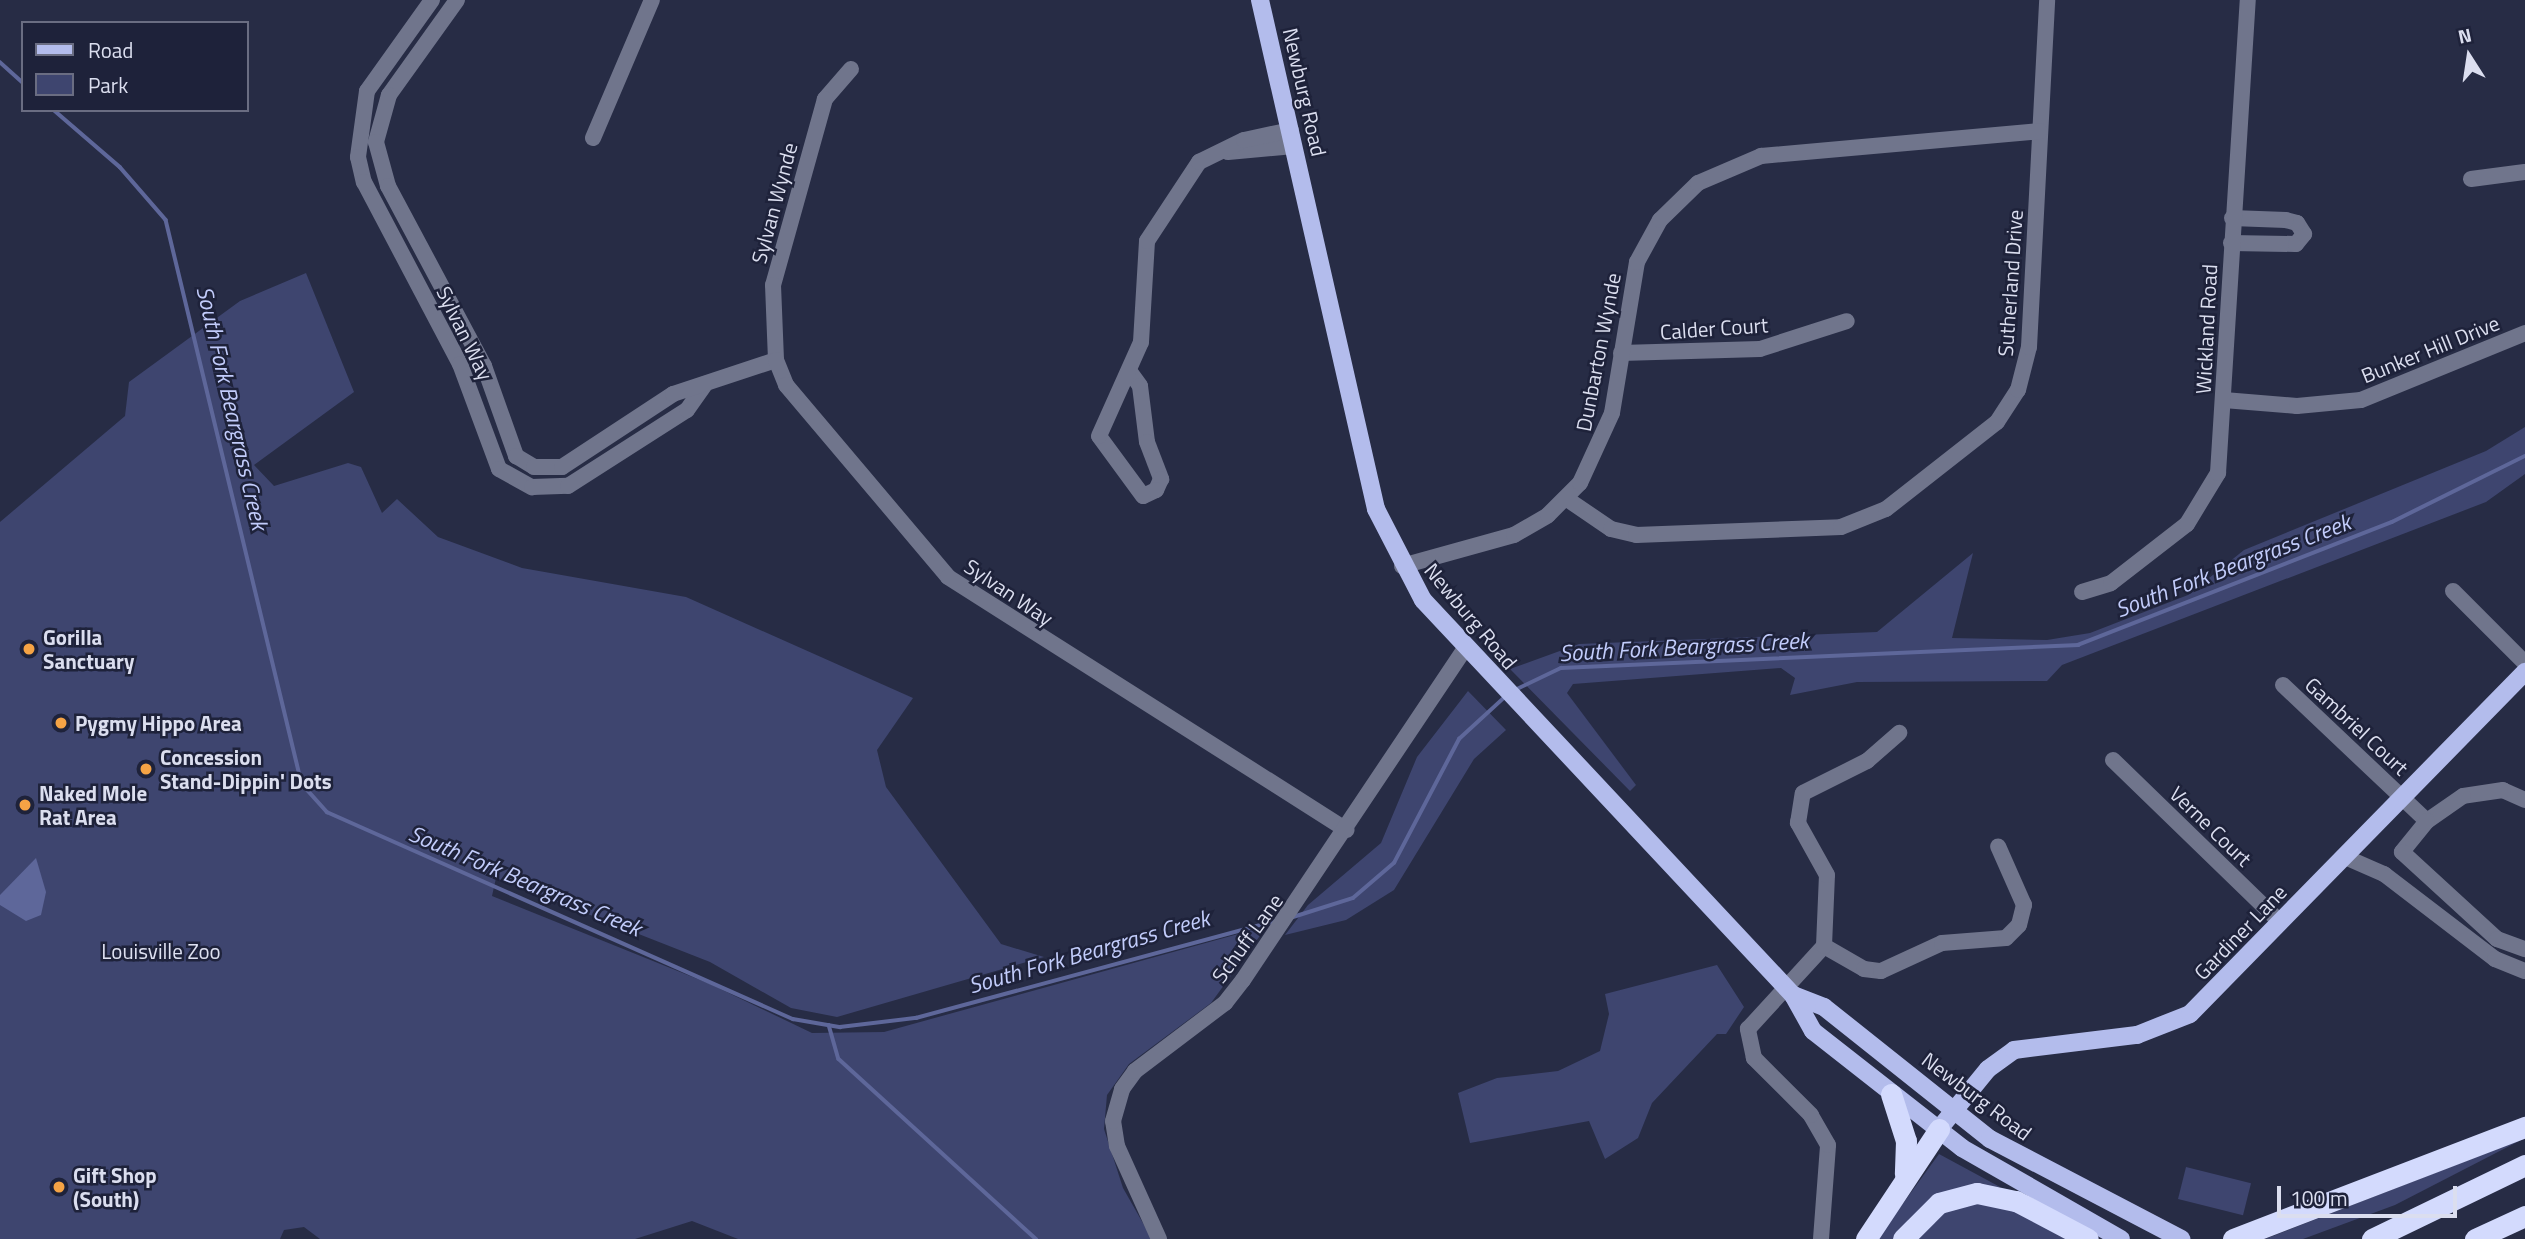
<!DOCTYPE html>
<style>
body{margin:0}
#map{position:relative;width:2525px;height:1239px;overflow:hidden;background:#272c45;font-family:"Titillium Web",sans-serif}
div>[style]{position:absolute}
[style*='--x']{left:calc(var(--x)*1px);top:calc(var(--y)*1px);width:calc(var(--w)*1px);rotate:calc(var(--a)*1deg)}
.green>*{inset:0;background:#3e456f;transform-origin:0 0}
.water>*{inset:0;background:#5e679a}
.stream>*{height:3.5px;margin:-1.75px;padding:0 1.75px;transform-origin:1.75px;border-radius:1.75px;background:#5e679a}
.minor>*{height:16px;margin:-8px;padding:0 8px;transform-origin:8px;border-radius:8px;background:#70758c}
.major>*{height:18px;margin:-9px;padding:0 9px;transform-origin:9px;border-radius:9px;background:#b3bcec}
.highway>*{height:21px;margin:-10.5px;padding:0 10.5px;transform-origin:10.5px;border-radius:10.5px;background:#d3dafd}
.dots>*{width:19px;height:19px;translate:-50% -50%;box-sizing:border-box;border:4px solid #1e223a;border-radius:50%}
span{translate:-50% -50%;white-space:nowrap;text-align:center;line-height:1.15;-webkit-text-stroke:5px #1e223a;paint-order:stroke}
.street-label{font-size:21px;color:#dbdeef}
.poi-label{font-size:21px;color:#dbdeef;font-weight:700}
.left{translate:0 -50%;text-align:left}
.park-label{font-size:21px;color:#dee1f1}
.water-label{font-size:23px;color:#c2ccfb;font-style:italic}
.legend{position:absolute;left:21px;top:21px;width:228px;height:91px;box-sizing:border-box;background:#1e223a;border:2px solid #6a6d82;margin:0;padding:9px 12px;list-style:none;font-size:21px;color:#dbdeef}
.legend li{display:flex;align-items:center;gap:14px;height:35px}
.legend b{width:35px;border:2px solid #6a6d82}
.north{position:absolute;left:2434px;top:21px;width:70px;height:70px;-webkit-text-stroke:5px #1e223a;paint-order:stroke;rotate:348deg;font-size:19px;font-weight:700;line-height:28px;text-align:center;color:#dbdeef}
.north::after{content:'';display:block;margin:auto;width:24px;height:32px;background:#dbdeef;clip-path:polygon(50% 0,100% 100%,50% 72%,0 100%)}
.scale{position:absolute;left:2277px;top:1186px;width:180px;height:32px;box-sizing:border-box;border:4px solid #dbdeef;border-top:0;padding-left:9px;font-size:21px;line-height:24px;white-space:nowrap;color:#dbdeef;-webkit-text-stroke:5px #1e223a;paint-order:stroke}
</style>
<div id="map">
<div class="green">
<div style="clip-path:polygon(306px 273px,354px 392px,254px 465px,274px 486px,348px 463px,361px 467px,382px 513px,397px 499px,438px 537px,522px 568px,686px 597px,913px 698px,877px 750px,886px 787px,1001px 944px,1044px 957px,837px 1017px,791px 1008px,710px 962px,496px 878px,492px 896px,710px 984px,812px 1033px,884px 1032px,1267px 926px,1211px 1003px,1129px 1064px,1107px 1095px,1104px 1129px,1123px 1188px,1152px 1239px,738px 1239px,692px 1221px,635px 1239px,320px 1239px,304px 1227px,284px 1230px,280px 1239px,0 1239px,0 522px,125px 416px,129px 382px,240px 301px)"></div>
<div style="clip-path:polygon(2525px 427px,2525px 474px,2486px 502px,2062px 665px,2047px 681px,1857px 682px,1790px 695px,1795px 678px,1781px 668px,1573px 684px,1567px 693px,1636px 785px,1630px 791px,1510px 669px,1579px 644px,1877px 632px,1973px 553px,1952px 638px,2047px 640px,2090px 633px,2188px 595px,2244px 550px,2486px 451px)"></div>
<div style="clip-path:polygon(1468px 691px,1506px 730px,1474px 759px,1394px 890px,1346px 920px,1285px 935px,1308px 905px,1381px 843px,1417px 757px)"></div>
<div style="clip-path:polygon(1717px 965px,1744px 1007px,1726px 1034px,1717px 1034px,1652px 1103px,1638px 1138px,1605px 1159px,1589px 1121px,1470px 1143px,1458px 1093px,1497px 1078px,1558px 1071px,1600px 1051px,1609px 1014px,1605px 994px)"></div>
<div style="clip-path:polygon(2525px 1138px,2395px 1205px,2303px 1239px,2265px 1239px)"></div>
<div style="clip-path:polygon(1939px 1154px,2000px 1187px,1923px 1206px,1895px 1239px,1877px 1239px)"></div>
<div style="left:2186px;top:1167px;width:67px;height:33px;rotate:14deg"></div>
<div style="clip-path:polygon(1967px 1202px,2002px 1204px,2071px 1239px,1912px 1239px,1933px 1216px)"></div>
</div>
<div class="water">
<div style="clip-path:polygon(36px 858px,46px 892px,41px 915px,26px 921px,0 905px,0 895px)"></div>
</div>
<div class="stream">
<div style="--x:0;--y:62;--w:31;--a:42"></div>
<div style="--x:54;--y:110;--w:87;--a:40.8"></div>
<div style="--x:120;--y:167;--w:70;--a:49"></div>
<div style="--x:166;--y:220;--w:580;--a:76.44"></div>
<div style="--x:302;--y:784;--w:38;--a:48"></div>
<div style="--x:327;--y:812;--w:510;--a:23.95"></div>
<div style="--x:793;--y:1019;--w:48;--a:9.7"></div>
<div style="--x:840;--y:1027;--w:77;--a:-6.8"></div>
<div style="--x:916;--y:1018;--w:373;--a:-15.1"></div>
<div style="--x:1515;--y:690;--w:51;--a:-25.6"></div>
<div style="--x:1561;--y:668;--w:518;--a:-2.55"></div>
<div style="--x:2078;--y:645;--w:337;--a:-21.4"></div>
<div style="--x:2392;--y:522;--w:148;--a:-26.4"></div>
<div style="--x:1290;--y:918;--w:66;--a:-17.6"></div>
<div style="--x:1353;--y:898;--w:54;--a:-40.5"></div>
<div style="--x:1394;--y:863;--w:140;--a:-62.3"></div>
<div style="--x:1459;--y:739;--w:64;--a:-42.5"></div>
<div style="--x:829;--y:1025;--w:35;--a:74"></div>
<div style="--x:839;--y:1059;--w:267;--a:42.4"></div>
</div>
<div class="minor">
<div style="--x:432;--y:0;--w:112;--a:125.5"></div>
<div style="--x:367;--y:91;--w:67;--a:97.8"></div>
<div style="--x:358;--y:157;--w:26;--a:77"></div>
<div style="--x:364;--y:182;--w:206;--a:62.2"></div>
<div style="--x:460;--y:364;--w:112;--a:69.6"></div>
<div style="--x:499;--y:469;--w:38;--a:29"></div>
<div style="--x:532;--y:487;--w:36;--a:-2"></div>
<div style="--x:568;--y:486;--w:141;--a:-32.6"></div>
<div style="--x:687;--y:410;--w:32;--a:-55"></div>
<div style="--x:457;--y:0;--w:117;--a:125.6"></div>
<div style="--x:389;--y:95;--w:49;--a:105.5"></div>
<div style="--x:376;--y:142;--w:46;--a:74.7"></div>
<div style="--x:388;--y:186;--w:204;--a:61.9"></div>
<div style="--x:484;--y:366;--w:96;--a:70.4"></div>
<div style="--x:516;--y:456;--w:21;--a:31"></div>
<div style="--x:534;--y:467;--w:28;--a:0"></div>
<div style="--x:562;--y:467;--w:133;--a:-33.3"></div>
<div style="--x:673;--y:394;--w:108;--a:-18.3"></div>
<div style="--x:851;--y:69;--w:40;--a:131"></div>
<div style="--x:825;--y:99;--w:193;--a:105.6"></div>
<div style="--x:773;--y:285;--w:75;--a:87.7"></div>
<div style="--x:776;--y:360;--w:27;--a:68"></div>
<div style="--x:786;--y:385;--w:251;--a:49.8"></div>
<div style="--x:948;--y:577;--w:472;--a:32.4"></div>
<div style="--x:593;--y:138;--w:150;--a:-66.9"></div>
<div style="--x:1228;--y:152;--w:66;--a:-5.2"></div>
<div style="--x:2471;--y:179;--w:54;--a:-7.4"></div>
<div style="--x:2231;--y:243;--w:65;--a:0.9"></div>
<div style="--x:2296;--y:244;--w:13;--a:-51"></div>
<div style="--x:2304;--y:234;--w:13;--a:-122"></div>
<div style="--x:2297;--y:223;--w:11;--a:-165"></div>
<div style="--x:2286;--y:220;--w:54;--a:-177.9"></div>
<div style="--x:1621;--y:353;--w:139;--a:-1.6"></div>
<div style="--x:1760;--y:349;--w:91;--a:-17.8"></div>
<div style="--x:1130;--y:372;--w:17;--a:54"></div>
<div style="--x:1140;--y:386;--w:56;--a:82.9"></div>
<div style="--x:1147;--y:442;--w:40;--a:69"></div>
<div style="--x:1161;--y:479;--w:12;--a:114"></div>
<div style="--x:1156;--y:490;--w:14;--a:155"></div>
<div style="--x:1143;--y:496;--w:74;--a:-126.3"></div>
<div style="--x:1099;--y:436;--w:103;--a:-65.9"></div>
<div style="--x:1141;--y:342;--w:101;--a:-86.6"></div>
<div style="--x:1147;--y:241;--w:95;--a:-56.6"></div>
<div style="--x:1199;--y:162;--w:50;--a:-26.1"></div>
<div style="--x:1244;--y:140;--w:48;--a:-12"></div>
<div style="--x:2224;--y:400;--w:73;--a:4.7"></div>
<div style="--x:2297;--y:406;--w:64;--a:-5.4"></div>
<div style="--x:2361;--y:400;--w:177;--a:-22.2"></div>
<div style="--x:1567;--y:499;--w:53;--a:34.3"></div>
<div style="--x:1611;--y:529;--w:26;--a:13"></div>
<div style="--x:1636;--y:535;--w:205;--a:-2.2"></div>
<div style="--x:1841;--y:527;--w:48;--a:-21.8"></div>
<div style="--x:1886;--y:509;--w:141;--a:-38.1"></div>
<div style="--x:1997;--y:422;--w:38;--a:-57"></div>
<div style="--x:2018;--y:390;--w:44;--a:-75.7"></div>
<div style="--x:2029;--y:347;--w:347;--a:-87"></div>
<div style="--x:1402;--y:566;--w:116;--a:-15.5"></div>
<div style="--x:1514;--y:535;--w:39;--a:-30"></div>
<div style="--x:1548;--y:515;--w:45;--a:-45"></div>
<div style="--x:1580;--y:483;--w:77;--a:-65.4"></div>
<div style="--x:1612;--y:413;--w:153;--a:-80.6"></div>
<div style="--x:1637;--y:262;--w:48;--a:-61.3"></div>
<div style="--x:1660;--y:220;--w:53;--a:-44.2"></div>
<div style="--x:1698;--y:183;--w:69;--a:-23.2"></div>
<div style="--x:1761;--y:156;--w:280;--a:-5.1"></div>
<div style="--x:2453;--y:591;--w:102;--a:45"></div>
<div style="--x:2082;--y:592;--w:30;--a:-17"></div>
<div style="--x:2111;--y:583;--w:96;--a:-37.8"></div>
<div style="--x:2187;--y:524;--w:60;--a:-58.7"></div>
<div style="--x:2218;--y:473;--w:474;--a:-86.4"></div>
<div style="--x:2283;--y:685;--w:198;--a:43.4"></div>
<div style="--x:2113;--y:760;--w:233;--a:44.1"></div>
<div style="--x:2525;--y:800;--w:24;--a:-156"></div>
<div style="--x:2503;--y:790;--w:40;--a:171.5"></div>
<div style="--x:2463;--y:796;--w:44;--a:145.2"></div>
<div style="--x:2427;--y:821;--w:40;--a:129"></div>
<div style="--x:2402;--y:852;--w:129;--a:42.5"></div>
<div style="--x:2497;--y:939;--w:30;--a:20"></div>
<div style="--x:2345;--y:857;--w:43;--a:23.6"></div>
<div style="--x:2384;--y:874;--w:140;--a:37.4"></div>
<div style="--x:2495;--y:959;--w:32;--a:22"></div>
<div style="--x:1824;--y:946;--w:46;--a:29.9"></div>
<div style="--x:1864;--y:969;--w:17;--a:7"></div>
<div style="--x:1881;--y:971;--w:67;--a:-24.7"></div>
<div style="--x:1942;--y:943;--w:64;--a:-4.5"></div>
<div style="--x:2006;--y:938;--w:18;--a:-45"></div>
<div style="--x:2019;--y:925;--w:21;--a:-76"></div>
<div style="--x:2024;--y:905;--w:64;--a:-113.8"></div>
<div style="--x:1159;--y:1239;--w:102;--a:-114.3"></div>
<div style="--x:1117;--y:1146;--w:25;--a:-99"></div>
<div style="--x:1113;--y:1121;--w:33;--a:-74"></div>
<div style="--x:1122;--y:1089;--w:22;--a:-54"></div>
<div style="--x:1135;--y:1071;--w:113;--a:-37.1"></div>
<div style="--x:1225;--y:1003;--w:29;--a:-52"></div>
<div style="--x:1243;--y:980;--w:399;--a:-56.2"></div>
<div style="--x:1821;--y:1239;--w:94;--a:-85.7"></div>
<div style="--x:1828;--y:1145;--w:34;--a:-120"></div>
<div style="--x:1811;--y:1115;--w:81;--a:-135"></div>
<div style="--x:1754;--y:1058;--w:30;--a:-102"></div>
<div style="--x:1748;--y:1029;--w:113;--a:-47.5"></div>
<div style="--x:1824;--y:946;--w:71;--a:-87.6"></div>
<div style="--x:1827;--y:875;--w:60;--a:-119.1"></div>
<div style="--x:1798;--y:823;--w:30;--a:-81"></div>
<div style="--x:1803;--y:793;--w:72;--a:-26.6"></div>
<div style="--x:1867;--y:761;--w:43;--a:-41.2"></div>
</div>
<div class="major">
<div style="--x:1260;--y:0;--w:522;--a:77.16"></div>
<div style="--x:1376;--y:509;--w:102;--a:62.7"></div>
<div style="--x:1423;--y:600;--w:541;--a:46.87"></div>
<div style="--x:1793;--y:995;--w:41;--a:60.9"></div>
<div style="--x:1813;--y:1031;--w:189;--a:38.1"></div>
<div style="--x:1962;--y:1148;--w:183;--a:29.8"></div>
<div style="--x:1793;--y:995;--w:33;--a:21"></div>
<div style="--x:1824;--y:1007;--w:212;--a:38.5"></div>
<div style="--x:1990;--y:1139;--w:216;--a:27.6"></div>
<div style="--x:1939;--y:1129;--w:77;--a:-50.8"></div>
<div style="--x:1988;--y:1069;--w:32;--a:-36"></div>
<div style="--x:2014;--y:1050;--w:124;--a:-7"></div>
<div style="--x:2137;--y:1035;--w:57;--a:-21.6"></div>
<div style="--x:2190;--y:1014;--w:479;--a:-45.6"></div>
</div>
<div class="highway">
<div style="--x:1891;--y:1094;--w:49;--a:72.3"></div>
<div style="--x:1906;--y:1141;--w:33;--a:92"></div>
<div style="--x:1866;--y:1239;--w:132;--a:-56.4"></div>
<div style="--x:1903;--y:1239;--w:51;--a:-45"></div>
<div style="--x:1939;--y:1203;--w:39;--a:-15"></div>
<div style="--x:1977;--y:1193;--w:40;--a:12"></div>
<div style="--x:2016;--y:1201;--w:81;--a:27.8"></div>
<div style="--x:2233;--y:1239;--w:313;--a:-21"></div>
<div style="--x:2372;--y:1239;--w:170;--a:-25.8"></div>
<div style="--x:2475;--y:1239;--w:55;--a:-24.7"></div>
</div>
<div class="dots">
<div style="left:29px;top:649px;background:#f5a345"></div>
<div style="left:61px;top:723px;background:#f5a345"></div>
<div style="left:146px;top:769px;background:#f5a345"></div>
<div style="left:25px;top:805px;background:#f5a345"></div>
<div style="left:59px;top:1187px;background:#f5a345"></div>
</div>
<div class="street-label">
<span style="left:1305px;top:92px;rotate:77deg">Newburg Road</span>
<span style="left:774px;top:203px;rotate:-75deg">Sylvan Wynde</span>
<span style="left:2010px;top:283px;rotate:-86deg">Sutherland Drive</span>
<span style="left:1714px;top:328px;rotate:-4deg">Calder Court</span>
<span style="left:2206px;top:329px;rotate:-87deg">Wickland Road</span>
<span style="left:465px;top:333px;rotate:64deg">Sylvan Way</span>
<span style="left:2430px;top:349px;rotate:-22deg">Bunker Hill Drive</span>
<span style="left:1598px;top:352px;rotate:-79deg">Dunbarton Wynde</span>
<span style="left:1009px;top:592px;rotate:34deg">Sylvan Way</span>
<span style="left:1471px;top:616px;rotate:50deg">Newburg Road</span>
<span style="left:2357px;top:726px;rotate:43deg">Gambriel Court</span>
<span style="left:2211px;top:826px;rotate:44deg">Verne Court</span>
<span style="left:2240px;top:932px;rotate:-46deg">Gardiner Lane</span>
<span style="left:1247px;top:938px;rotate:-54deg">Schuff Lane</span>
<span style="left:1977px;top:1096px;rotate:37deg">Newburg Road</span>
</div>
<div class="poi-label">
<span class="left" style="left:43px;top:649px">Gorilla<br>Sanctuary</span>
<span class="left" style="left:75px;top:723px">Pygmy Hippo Area</span>
<span class="left" style="left:160px;top:769px">Concession<br>Stand-Dippin' Dots</span>
<span class="left" style="left:39px;top:805px">Naked Mole<br>Rat Area</span>
<span class="left" style="left:73px;top:1187px">Gift Shop<br>(South)</span>
</div>
<div class="park-label">
<span style="left:161px;top:951px">Louisville Zoo</span>
</div>
<div class="water-label">
<span style="left:232px;top:408px;rotate:77deg">South Fork Beargrass Creek</span>
<span style="left:2233px;top:566px;rotate:-21deg">South Fork Beargrass Creek</span>
<span style="left:1684px;top:647px;rotate:-3deg">South Fork Beargrass Creek</span>
<span style="left:525px;top:881px;rotate:23deg">South Fork Beargrass Creek</span>
<span style="left:1089px;top:952px;rotate:-16deg">South Fork Beargrass Creek</span>
</div>
<ul class="legend">
<li><b style="height:9px;background:#b3bcec"></b>Road</li>
<li><b style="height:19px;background:#3e456f"></b>Park</li>
</ul>
<div class="north">N</div>
<div class="scale">100 m</div>
</div>
